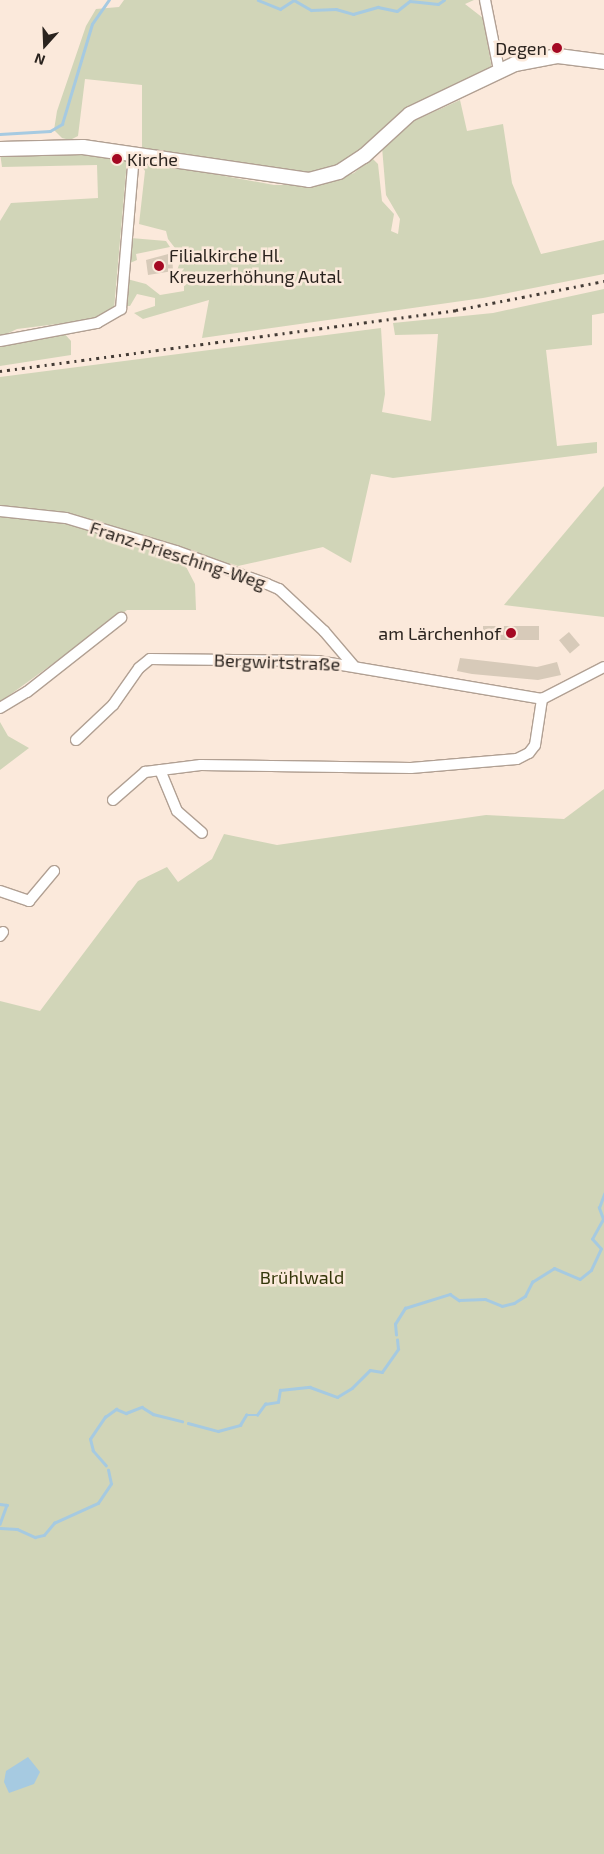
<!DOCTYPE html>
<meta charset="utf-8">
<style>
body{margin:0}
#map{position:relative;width:604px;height:1854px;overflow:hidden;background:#fbe9db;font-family:"Exo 2",sans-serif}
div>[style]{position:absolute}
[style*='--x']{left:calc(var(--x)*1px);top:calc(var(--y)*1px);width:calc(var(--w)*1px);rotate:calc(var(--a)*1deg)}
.green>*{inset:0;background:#d1d5b8}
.water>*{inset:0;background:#a6cae1}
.stream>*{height:2.5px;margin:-1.25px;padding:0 1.25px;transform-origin:1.25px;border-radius:1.25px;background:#a6cae1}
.building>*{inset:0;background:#d7cab9;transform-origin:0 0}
.roads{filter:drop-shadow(1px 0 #b1a093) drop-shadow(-1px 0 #b1a093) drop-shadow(0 1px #b1a093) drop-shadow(0 -1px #b1a093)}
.minor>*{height:10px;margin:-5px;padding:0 5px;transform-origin:5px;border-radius:5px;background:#fff}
.secondary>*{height:14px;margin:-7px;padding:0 7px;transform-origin:7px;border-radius:7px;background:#fff}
.rail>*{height:2.5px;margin-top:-1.25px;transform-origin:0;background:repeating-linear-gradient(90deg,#433b35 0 2.5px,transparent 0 7.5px)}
.dots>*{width:14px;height:14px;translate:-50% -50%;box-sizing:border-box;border:2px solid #fbe9db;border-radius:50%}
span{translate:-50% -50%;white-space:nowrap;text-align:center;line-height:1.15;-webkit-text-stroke:5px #fbe9db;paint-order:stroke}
.poi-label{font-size:18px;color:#2a231e}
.right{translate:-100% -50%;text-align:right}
.left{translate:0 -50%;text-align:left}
.street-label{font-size:18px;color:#2a231e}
.park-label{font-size:18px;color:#333609}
.north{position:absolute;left:20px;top:20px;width:50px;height:50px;-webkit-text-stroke:4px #fbe9db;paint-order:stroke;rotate:200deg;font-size:14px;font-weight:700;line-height:20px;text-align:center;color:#2a231e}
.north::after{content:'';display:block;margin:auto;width:18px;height:22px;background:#2a231e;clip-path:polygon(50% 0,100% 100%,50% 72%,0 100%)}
</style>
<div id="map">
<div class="green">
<div style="clip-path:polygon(124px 0,474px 0,465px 4px,483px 18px,492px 69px,353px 157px,326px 170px,306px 174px,142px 148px,142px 85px,85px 79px,78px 136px,70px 140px,62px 138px,54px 130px,57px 111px,86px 26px,96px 9px,119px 7px)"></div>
<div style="clip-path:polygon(460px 100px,467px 131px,503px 124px,512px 183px,541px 254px,604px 240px,604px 274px,483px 298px,202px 338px,209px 300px,143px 319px,134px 313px,155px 306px,155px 298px,137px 294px,130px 306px,125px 306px,127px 279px,146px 284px,160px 295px,184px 291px,184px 286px,195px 278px,194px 272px,176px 273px,182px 257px,168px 239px,166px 231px,139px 224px,145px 171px,140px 164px,148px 162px,274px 185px,319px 185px,354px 173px,372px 158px,378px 164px,382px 201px,394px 214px,391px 231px,398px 234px,400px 219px,386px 195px,382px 147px,409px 123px)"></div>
<div style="clip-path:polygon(0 153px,69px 153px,127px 161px,114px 309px,89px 320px,17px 329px,0 337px,0 221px,11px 203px,98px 198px,97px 165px,2px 167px)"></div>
<div style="clip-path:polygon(131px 238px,166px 241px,170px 247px,136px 254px,137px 260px,130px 263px)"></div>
<div style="clip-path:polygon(604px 289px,604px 313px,592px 315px,592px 345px,546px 350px,557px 446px,597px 442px,597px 453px,393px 478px,371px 474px,351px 563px,323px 547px,238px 566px,182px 559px,195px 584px,196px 610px,127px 610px,0 702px,0 377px,381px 328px,385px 394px,382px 412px,431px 421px,438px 334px,395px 335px,393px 323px,493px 313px)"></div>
<div style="clip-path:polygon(63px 332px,71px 341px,71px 355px,0 366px,0 345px)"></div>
<div style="clip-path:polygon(604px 486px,604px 617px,504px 605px)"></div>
<div style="clip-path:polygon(0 722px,8px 736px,29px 748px,0 770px)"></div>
<div style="clip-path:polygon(604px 789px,604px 1854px,0 1854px,0 1001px,40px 1011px,138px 881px,167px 867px,178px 882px,212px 859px,224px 834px,277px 845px,486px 815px,564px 819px)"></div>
</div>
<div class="water">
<div style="clip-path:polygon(28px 1757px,40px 1772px,34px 1784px,9px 1793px,4px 1782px,6px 1771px)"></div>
</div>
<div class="stream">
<div style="--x:258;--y:0;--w:24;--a:22"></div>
<div style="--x:280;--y:9;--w:17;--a:-33"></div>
<div style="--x:294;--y:0;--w:20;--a:30"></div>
<div style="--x:311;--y:10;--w:25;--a:-2"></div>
<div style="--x:336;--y:9;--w:18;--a:16"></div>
<div style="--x:353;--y:14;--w:26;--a:-16"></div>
<div style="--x:378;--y:7;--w:19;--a:12"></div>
<div style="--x:397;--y:11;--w:16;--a:-38"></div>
<div style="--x:410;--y:1;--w:28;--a:6"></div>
<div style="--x:438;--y:4;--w:7;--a:-34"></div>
<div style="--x:0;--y:134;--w:50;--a:-3.4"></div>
<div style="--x:50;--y:131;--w:14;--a:-30"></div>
<div style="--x:62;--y:124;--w:104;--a:-73.3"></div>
<div style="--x:92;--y:24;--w:29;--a:-55"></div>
<div style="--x:396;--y:1335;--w:11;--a:-95"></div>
<div style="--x:395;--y:1324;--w:19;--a:-58"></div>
<div style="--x:405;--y:1308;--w:47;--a:-17.3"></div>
<div style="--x:450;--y:1294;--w:11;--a:34"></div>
<div style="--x:459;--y:1300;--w:26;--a:-2"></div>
<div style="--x:485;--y:1299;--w:18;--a:22"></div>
<div style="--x:502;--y:1306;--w:12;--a:-14"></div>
<div style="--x:514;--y:1303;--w:13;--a:-32"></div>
<div style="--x:525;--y:1296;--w:16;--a:-63"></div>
<div style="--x:532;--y:1282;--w:26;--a:-32"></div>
<div style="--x:554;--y:1268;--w:28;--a:23"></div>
<div style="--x:580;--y:1279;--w:14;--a:-39"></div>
<div style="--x:591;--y:1270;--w:23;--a:-65"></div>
<div style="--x:601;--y:1249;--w:13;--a:-132"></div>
<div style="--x:592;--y:1239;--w:23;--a:-61"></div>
<div style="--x:603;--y:1219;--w:12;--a:-110"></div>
<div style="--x:599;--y:1208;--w:15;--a:-70"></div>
<div style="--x:188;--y:1423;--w:31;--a:15"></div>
<div style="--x:218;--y:1431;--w:23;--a:-15"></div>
<div style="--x:240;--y:1425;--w:12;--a:-59"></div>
<div style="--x:246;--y:1415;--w:11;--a:0"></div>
<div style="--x:257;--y:1415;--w:14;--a:-54"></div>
<div style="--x:265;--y:1404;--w:13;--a:-9"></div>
<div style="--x:278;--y:1402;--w:12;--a:-81"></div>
<div style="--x:280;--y:1390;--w:30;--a:-6"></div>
<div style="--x:310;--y:1387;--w:29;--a:20"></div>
<div style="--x:337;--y:1397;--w:17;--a:-31"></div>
<div style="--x:352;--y:1388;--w:25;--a:-45"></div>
<div style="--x:370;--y:1370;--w:12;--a:9"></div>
<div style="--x:382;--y:1372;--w:28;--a:-55"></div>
<div style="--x:398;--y:1349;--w:9;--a:-96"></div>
<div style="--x:106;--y:1466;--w:20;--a:-131"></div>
<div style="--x:93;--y:1451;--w:12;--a:-104"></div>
<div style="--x:90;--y:1439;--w:27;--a:-56"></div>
<div style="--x:105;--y:1417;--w:14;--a:-36"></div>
<div style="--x:116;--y:1409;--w:11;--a:22"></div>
<div style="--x:126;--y:1413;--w:17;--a:-21"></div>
<div style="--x:142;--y:1407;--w:13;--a:32"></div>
<div style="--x:153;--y:1414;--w:30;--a:14"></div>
<div style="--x:0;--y:1504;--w:7;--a:8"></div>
<div style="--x:7;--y:1505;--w:20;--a:110"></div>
<div style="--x:0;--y:1528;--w:17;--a:3"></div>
<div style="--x:17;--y:1529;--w:20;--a:24"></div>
<div style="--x:35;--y:1537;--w:9;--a:-13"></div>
<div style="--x:44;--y:1535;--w:16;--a:-50"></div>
<div style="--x:54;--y:1523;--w:48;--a:-24.4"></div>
<div style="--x:98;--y:1503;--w:23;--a:-56"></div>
<div style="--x:111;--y:1484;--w:14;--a:-102"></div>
</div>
<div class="building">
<div style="clip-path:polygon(172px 253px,173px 271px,148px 275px,146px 260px)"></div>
<div style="left:483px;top:626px;width:56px;height:14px"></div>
<div style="left:569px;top:632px;width:17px;height:13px;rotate:50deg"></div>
<div style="clip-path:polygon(460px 658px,537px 667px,557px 662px,561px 675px,538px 680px,472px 674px,457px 671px)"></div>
</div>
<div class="roads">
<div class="minor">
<div style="--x:485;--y:0;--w:71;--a:78.7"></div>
<div style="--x:0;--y:341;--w:99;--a:-10.5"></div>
<div style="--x:97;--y:323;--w:28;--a:-30"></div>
<div style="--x:121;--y:309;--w:156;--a:-85.2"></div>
<div style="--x:0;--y:511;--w:66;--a:6.1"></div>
<div style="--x:66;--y:518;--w:115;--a:16.7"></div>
<div style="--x:176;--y:551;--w:97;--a:19.9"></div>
<div style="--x:267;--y:584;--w:13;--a:23"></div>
<div style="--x:279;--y:589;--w:62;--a:43"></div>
<div style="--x:324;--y:631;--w:45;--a:49.5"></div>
<div style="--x:0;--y:708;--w:31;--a:-31"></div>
<div style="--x:27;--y:692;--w:120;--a:-38.2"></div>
<div style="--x:76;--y:740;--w:51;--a:-43.4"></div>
<div style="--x:113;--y:705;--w:45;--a:-54.9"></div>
<div style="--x:139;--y:668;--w:14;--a:-39"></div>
<div style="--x:150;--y:659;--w:168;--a:0.7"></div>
<div style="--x:318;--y:661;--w:227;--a:9.6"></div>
<div style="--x:542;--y:699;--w:70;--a:-27.3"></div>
<div style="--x:160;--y:770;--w:44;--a:67.5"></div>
<div style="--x:177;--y:811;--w:33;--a:41"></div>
<div style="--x:113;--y:800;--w:43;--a:-41.2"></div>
<div style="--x:145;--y:772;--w:56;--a:-7.1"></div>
<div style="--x:201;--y:765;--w:210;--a:0.8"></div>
<div style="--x:411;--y:768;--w:106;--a:-4.9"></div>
<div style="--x:517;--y:759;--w:13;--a:-27"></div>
<div style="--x:529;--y:753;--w:10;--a:-53"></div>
<div style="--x:535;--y:745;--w:47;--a:-81.3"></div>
<div style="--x:0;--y:891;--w:31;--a:19"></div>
<div style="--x:29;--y:901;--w:39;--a:-50"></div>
<div style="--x:0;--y:936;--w:5;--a:-53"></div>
</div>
<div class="secondary">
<div style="--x:0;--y:149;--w:83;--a:-1.4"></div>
<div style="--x:83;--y:147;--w:228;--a:8.3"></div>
<div style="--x:309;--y:180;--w:31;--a:-15"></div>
<div style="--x:339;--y:172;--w:30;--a:-33"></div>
<div style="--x:364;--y:156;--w:62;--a:-42.4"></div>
<div style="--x:410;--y:114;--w:116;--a:-25.5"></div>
<div style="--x:515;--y:64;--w:44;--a:-10.5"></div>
<div style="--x:558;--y:56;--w:46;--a:7.4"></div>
</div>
</div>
<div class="rail">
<div style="--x:0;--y:371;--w:460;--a:-7.6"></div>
<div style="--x:456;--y:310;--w:151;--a:-11.1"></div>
</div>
<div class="dots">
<div style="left:557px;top:48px;background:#a40822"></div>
<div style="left:117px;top:159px;background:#a40822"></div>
<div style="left:159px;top:266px;background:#a40822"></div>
<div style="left:511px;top:633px;background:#a40822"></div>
</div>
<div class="poi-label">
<span class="right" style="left:547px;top:48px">Degen</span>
<span class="left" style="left:127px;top:159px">Kirche</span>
<span class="left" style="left:169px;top:266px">Filialkirche Hl.<br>Kreuzerhöhung Autal</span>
<span class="right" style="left:501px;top:633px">am Lärchenhof</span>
</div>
<div class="street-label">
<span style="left:178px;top:555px;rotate:18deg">Franz-Priesching-Weg</span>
<span style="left:277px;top:662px;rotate:2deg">Bergwirtstraße</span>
</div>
<div class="park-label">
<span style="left:302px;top:1277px">Brühlwald</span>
</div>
<div class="north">N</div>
</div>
